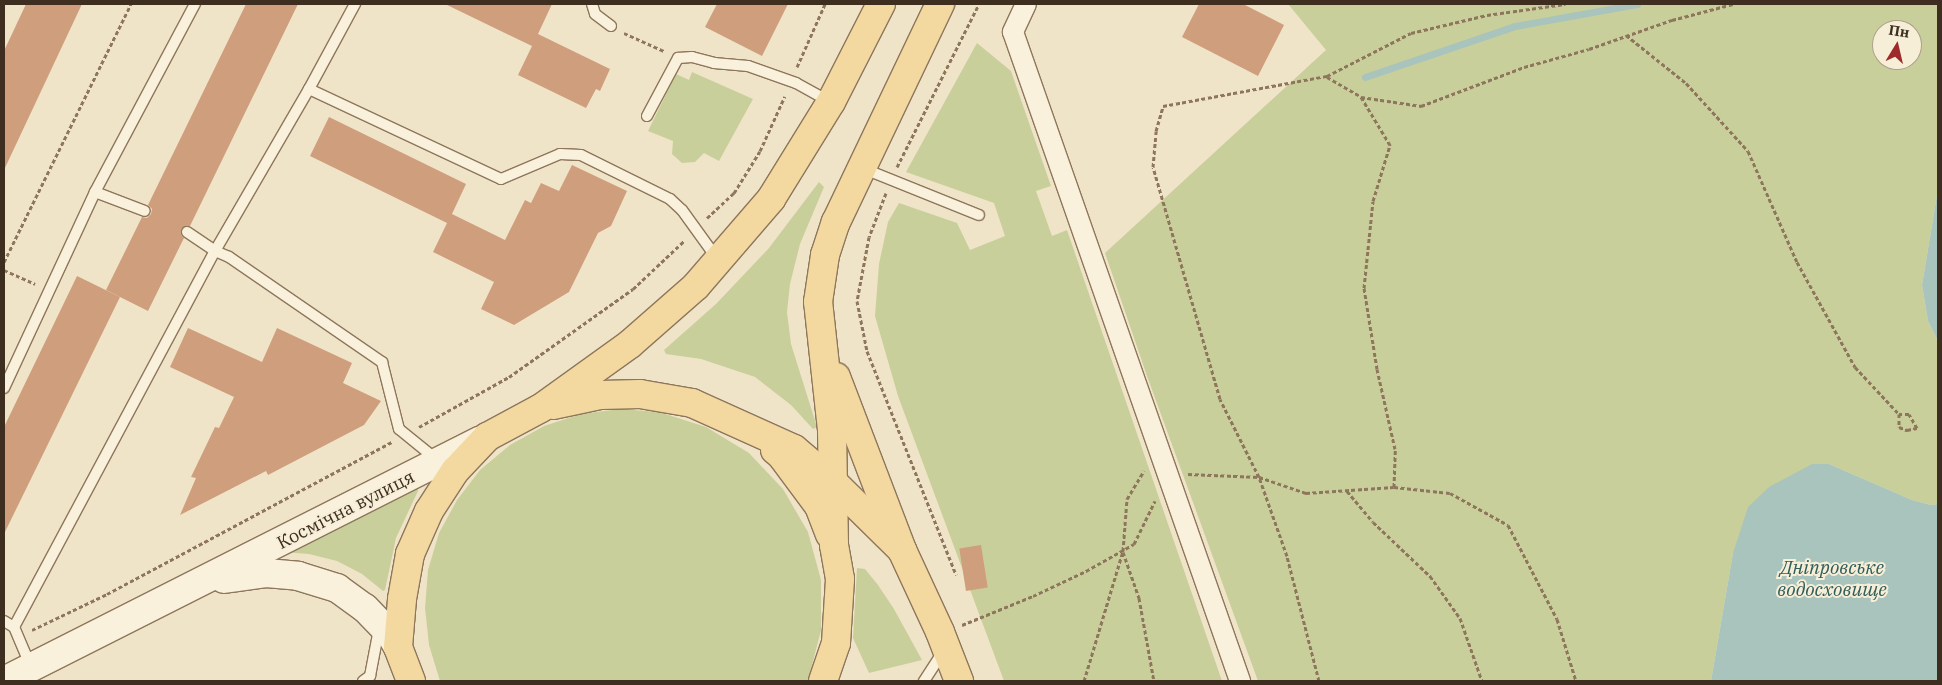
<!DOCTYPE html>
<meta charset="utf-8">
<style>
body{margin:0}
#map{position:relative;width:1942px;height:685px;overflow:hidden;background:#f0e4c8;font-family:"IBM Plex Serif",serif}
div>[style]{position:absolute}
[style*='--x']{left:calc(var(--x)*1px);top:calc(var(--y)*1px);width:calc(var(--w)*1px);rotate:calc(var(--a)*1deg)}
.green>*{inset:0;background:#c9cf9b}
.water>*{inset:0;background:#a9c4bc}
.stream>*{height:7px;margin:-3.5px;padding:0 3.5px;transform-origin:3.5px;border-radius:3.5px;background:#a9c4bc}
.building>*{inset:0;background:#cf9f7d;transform-origin:0 0}
.path>*{height:3px;margin-top:-1.5px;transform-origin:0;background:repeating-linear-gradient(90deg,#8d765c 0 4px,transparent 0 6.5px)}
.roads{filter:drop-shadow(1px 0 #8d765c) drop-shadow(-1px 0 #8d765c) drop-shadow(0 1px #8d765c) drop-shadow(0 -1px #8d765c)}
.lane>*{height:10px;margin:-5px;padding:0 5px;transform-origin:5px;border-radius:5px;background:#faf1dc}
.street>*{height:20px;margin:-10px;padding:0 10px;transform-origin:10px;border-radius:10px;background:#faf1dc}
.secondary>*{height:28px;margin:-14px;padding:0 14px;transform-origin:14px;border-radius:14px;background:#faf1dc}
.primary>*{height:28px;margin:-14px;padding:0 14px;transform-origin:14px;border-radius:14px;background:#f3d9a0}
span{translate:-50% -50%;white-space:nowrap;text-align:center;line-height:1.15;-webkit-text-stroke:4px #f7eed8;paint-order:stroke}
.street-label{font-size:18px;color:#3d2e20}
.water-label{font-size:19px;color:#2f5d5a;font-style:italic}
.frame{position:absolute;inset:0;border:5px solid #3d2e20;pointer-events:none}
.north{position:absolute;left:1872px;top:20px;width:50px;height:50px;box-sizing:border-box;background:#f7eed8;border:1px solid #ada18e;border-radius:50%;rotate:9deg;font-size:14px;font-weight:700;line-height:20px;text-align:center;color:#3d2e20}
.north::after{content:'';display:block;margin:auto;width:18px;height:22px;background:#9e2a2b;clip-path:polygon(50% 0,100% 100%,50% 72%,0 100%)}
</style>
<div id="map">
<div class="green">
<div style="clip-path:polygon(evenodd,1288px 4px,1938px 4px,1938px 189px,1922px 285px,1928px 321px,1938px 341px,1938px 504px,1931px 505px,1912px 500px,1829px 464px,1733px 553px,1711px 681px,1258px 681px,1147px 376px,1105px 253px,1326px 50px,1288px 4px,1882px 30px,1912px 30px,1912px 60px,1882px 60px,1882px 30px)"></div>
<div style="clip-path:polygon(977px 43px,1011px 71px,1051px 186px,1036px 191px,1052px 236px,1067px 230px,1222px 681px,1004px 681px,898px 396px,875px 316px,879px 264px,888px 222px,899px 203px,957px 223px,970px 250px,1005px 236px,994px 203px,906px 172px)"></div>
<div style="clip-path:polygon(692px 72px,753px 99px,719px 161px,704px 153px,695px 162px,682px 163px,672px 154px,673px 141px,648px 131px,676px 74px,689px 80px)"></div>
<div style="clip-path:polygon(819px 182px,824px 187px,800px 244px,790px 284px,787px 312px,791px 344px,817px 427px,813px 429px,791px 405px,755px 377px,701px 359px,666px 354px,664px 350px,716px 304px,769px 248px)"></div>
<div style="clip-path:polygon(620px 409px,659px 412px,706px 427px,749px 453px,783px 489px,808px 532px,821px 580px,821px 630px,808px 681px,440px 681px,429px 645px,425px 608px,428px 570px,439px 533px,457px 500px,480px 470px,510px 445px,544px 426px,581px 414px)"></div>
<div style="clip-path:polygon(418px 480px,418px 491px,396px 538px,385px 590px,383px 591px,362px 574px,337px 561px,309px 554px,281px 552px)"></div>
<div style="clip-path:polygon(857px 568px,865px 569px,878px 585px,894px 609px,922px 660px,869px 673px,853px 638px)"></div>
</div>
<div class="water">
<div style="clip-path:polygon(1938px 189px,1938px 341px,1928px 321px,1922px 285px)"></div>
<div style="clip-path:polygon(1812px 464px,1829px 464px,1912px 500px,1931px 505px,1938px 504px,1938px 681px,1711px 681px,1733px 553px,1748px 507px,1769px 487px)"></div>
</div>
<div class="stream">
<div style="--x:1365;--y:77;--w:158;--a:-18.8"></div>
<div style="--x:1515;--y:26;--w:124;--a:-10.2"></div>
</div>
<div class="building">
<div style="clip-path:polygon(26px 4px,82px 4px,4px 170px,4px 51px)"></div>
<div style="clip-path:polygon(246px 4px,298px 4px,190px 226px,181px 229px,181px 235px,184px 238px,148px 311px,106px 290px,142px 217px,147px 218px,151px 214px,152px 209px,148px 205px)"></div>
<div style="clip-path:polygon(445px 4px,552px 4px,538px 34px,610px 69px,600px 91px,596px 89px,586px 108px,518px 75px,532px 46px)"></div>
<div style="clip-path:polygon(717px 4px,788px 4px,762px 56px,705px 27px)"></div>
<div style="clip-path:polygon(1199px 4px,1243px 4px,1284px 25px,1258px 76px,1182px 37px)"></div>
<div style="clip-path:polygon(329px 117px,466px 184px,452px 214px,505px 240px,525px 200px,531px 203px,541px 183px,559px 191px,572px 165px,627px 191px,611px 226px,598px 233px,569px 292px,514px 325px,481px 309px,494px 282px,433px 252px,447px 223px,310px 156px)"></div>
<div style="clip-path:polygon(77px 276px,120px 297px,4px 534px,4px 427px)"></div>
<div style="clip-path:polygon(188px 328px,262px 362px,277px 328px,352px 363px,343px 383px,381px 401px,364px 425px,268px 475px,266px 471px,180px 515px,196px 478px,191px 477px,215px 427px,219px 428px,234px 397px,170px 367px)"></div>
<div style="left:981px;top:545px;width:43px;height:22px;rotate:81deg"></div>
</div>
<div class="path">
<div style="--x:624;--y:33;--w:44;--a:24.2"></div>
<div style="--x:1626;--y:35;--w:77;--a:38.7"></div>
<div style="--x:1686;--y:83;--w:92;--a:47.6"></div>
<div style="--x:1748;--y:151;--w:121;--a:66.2"></div>
<div style="--x:1797;--y:262;--w:120;--a:61.1"></div>
<div style="--x:1855;--y:367;--w:64;--a:46.9"></div>
<div style="--x:1899;--y:414;--w:13;--a:90"></div>
<div style="--x:1899;--y:427;--w:9;--a:21"></div>
<div style="--x:1907;--y:430;--w:10;--a:-11"></div>
<div style="--x:1917;--y:428;--w:16;--a:-120"></div>
<div style="--x:1909;--y:414;--w:10;--a:180"></div>
<div style="--x:797;--y:67;--w:69;--a:-66"></div>
<div style="--x:1327;--y:77;--w:39;--a:30"></div>
<div style="--x:1361;--y:97;--w:61;--a:8.5"></div>
<div style="--x:1421;--y:106;--w:110;--a:-20.7"></div>
<div style="--x:1524;--y:67;--w:67;--a:-15.5"></div>
<div style="--x:1589;--y:49;--w:88;--a:-19.3"></div>
<div style="--x:1672;--y:20;--w:63;--a:-14.7"></div>
<div style="--x:897;--y:167;--w:182;--a:-63.3"></div>
<div style="--x:886;--y:193;--w:47;--a:111.1"></div>
<div style="--x:869;--y:237;--w:65;--a:100.6"></div>
<div style="--x:857;--y:301;--w:51;--a:78.7"></div>
<div style="--x:867;--y:351;--w:241;--a:68.3"></div>
<div style="--x:707;--y:218;--w:37;--a:-43"></div>
<div style="--x:734;--y:193;--w:49;--a:-58.2"></div>
<div style="--x:760;--y:151;--w:60;--a:-65.6"></div>
<div style="--x:4;--y:262;--w:288;--a:-63.8"></div>
<div style="--x:4;--y:270;--w:34;--a:24"></div>
<div style="--x:419;--y:427;--w:103;--a:-29.1"></div>
<div style="--x:509;--y:377;--w:152;--a:-35.4"></div>
<div style="--x:633;--y:289;--w:71;--a:-43.3"></div>
<div style="--x:1188;--y:474;--w:71;--a:2.4"></div>
<div style="--x:1259;--y:477;--w:50;--a:18.8"></div>
<div style="--x:1306;--y:493;--w:88;--a:-3.9"></div>
<div style="--x:1394;--y:487;--w:38;--a:-88"></div>
<div style="--x:1395;--y:449;--w:82;--a:-102.7"></div>
<div style="--x:1377;--y:369;--w:82;--a:-99.1"></div>
<div style="--x:1364;--y:288;--w:87;--a:-84.1"></div>
<div style="--x:1373;--y:201;--w:59;--a:-73.1"></div>
<div style="--x:1390;--y:145;--w:56;--a:-121.1"></div>
<div style="--x:1394;--y:487;--w:56;--a:6.1"></div>
<div style="--x:1450;--y:493;--w:66;--a:28.9"></div>
<div style="--x:1508;--y:525;--w:106;--a:62.5"></div>
<div style="--x:1557;--y:619;--w:65;--a:73"></div>
<div style="--x:1347;--y:491;--w:40;--a:50"></div>
<div style="--x:1373;--y:522;--w:79;--a:43.5"></div>
<div style="--x:1430;--y:576;--w:52;--a:54.5"></div>
<div style="--x:1460;--y:618;--w:67;--a:70.8"></div>
<div style="--x:1123;--y:552;--w:49;--a:70.8"></div>
<div style="--x:1139;--y:598;--w:84;--a:79.8"></div>
<div style="--x:962;--y:625;--w:77;--a:-22.2"></div>
<div style="--x:1033;--y:596;--w:59;--a:-25.3"></div>
<div style="--x:1086;--y:571;--w:55;--a:-29.4"></div>
<div style="--x:1134;--y:544;--w:48;--a:-64"></div>
<div style="--x:32;--y:630;--w:83;--a:-25.6"></div>
<div style="--x:107;--y:594;--w:323;--a:-28.1"></div>
<div style="--x:1084;--y:681;--w:136;--a:-73.3"></div>
<div style="--x:1123;--y:551;--w:52;--a:-85.6"></div>
<div style="--x:1127;--y:499;--w:33;--a:-59"></div>
<div style="--x:1319;--y:681;--w:129;--a:-104.4"></div>
<div style="--x:1287;--y:556;--w:84;--a:-109.5"></div>
<div style="--x:1259;--y:477;--w:87;--a:-116.6"></div>
<div style="--x:1220;--y:399;--w:241;--a:-106.1"></div>
<div style="--x:1153;--y:167;--w:36;--a:-85"></div>
<div style="--x:1156;--y:131;--w:26;--a:-74"></div>
<div style="--x:1163;--y:106;--w:167;--a:-10.4"></div>
<div style="--x:1327;--y:76;--w:94;--a:-27.1"></div>
<div style="--x:1411;--y:33;--w:78;--a:-13.3"></div>
<div style="--x:1487;--y:15;--w:79;--a:-8"></div>
</div>
<div class="roads">
<div class="lane">
<div style="--x:592;--y:4;--w:10;--a:73"></div>
<div style="--x:595;--y:14;--w:20;--a:37"></div>
<div style="--x:309;--y:89;--w:212;--a:25.1"></div>
<div style="--x:501;--y:179;--w:64;--a:-23"></div>
<div style="--x:560;--y:154;--w:21;--a:3"></div>
<div style="--x:581;--y:155;--w:99;--a:26.3"></div>
<div style="--x:670;--y:199;--w:16;--a:43"></div>
<div style="--x:682;--y:210;--w:62;--a:54.2"></div>
<div style="--x:647;--y:116;--w:66;--a:-61.9"></div>
<div style="--x:678;--y:58;--w:14;--a:-4"></div>
<div style="--x:692;--y:57;--w:23;--a:15"></div>
<div style="--x:714;--y:63;--w:34;--a:5"></div>
<div style="--x:748;--y:66;--w:51;--a:19.5"></div>
<div style="--x:796;--y:83;--w:39;--a:29"></div>
<div style="--x:862;--y:168;--w:126;--a:21.9"></div>
<div style="--x:95;--y:192;--w:53;--a:20.8"></div>
<div style="--x:187;--y:232;--w:34;--a:34"></div>
<div style="--x:215;--y:251;--w:15;--a:23"></div>
<div style="--x:229;--y:257;--w:186;--a:34.5"></div>
<div style="--x:382;--y:362;--w:69;--a:75.8"></div>
<div style="--x:399;--y:429;--w:49;--a:39.2"></div>
<div style="--x:4;--y:388;--w:216;--a:-65.1"></div>
<div style="--x:95;--y:192;--w:213;--a:-62"></div>
<div style="--x:4;--y:621;--w:12;--a:31"></div>
<div style="--x:31;--y:667;--w:43;--a:-113"></div>
<div style="--x:14;--y:627;--w:426;--a:-61.9"></div>
<div style="--x:215;--y:251;--w:187;--a:-59.9"></div>
<div style="--x:309;--y:89;--w:97;--a:-61.6"></div>
<div style="--x:363;--y:681;--w:9;--a:-36"></div>
<div style="--x:370;--y:676;--w:48;--a:-79.2"></div>
<div style="--x:924;--y:681;--w:37;--a:-57"></div>
</div>
<div class="street">
<div style="--x:1026;--y:4;--w:31;--a:115"></div>
<div style="--x:1013;--y:32;--w:688;--a:70.72"></div>
</div>
<div class="secondary">
<div style="--x:224;--y:579;--w:42;--a:-8.1"></div>
<div style="--x:266;--y:573;--w:32;--a:5"></div>
<div style="--x:298;--y:576;--w:41;--a:17.1"></div>
<div style="--x:337;--y:588;--w:34;--a:36"></div>
<div style="--x:365;--y:608;--w:37;--a:46"></div>
<div style="--x:391;--y:635;--w:14;--a:60"></div>
<div style="--x:4;--y:681;--w:534;--a:-26.8"></div>
</div>
<div class="primary">
<div style="--x:836;--y:377;--w:185;--a:69.1"></div>
<div style="--x:902;--y:550;--w:90;--a:65.1"></div>
<div style="--x:940;--y:632;--w:53;--a:68.8"></div>
<div style="--x:553;--y:405;--w:48;--a:-12"></div>
<div style="--x:600;--y:395;--w:40;--a:-1.4"></div>
<div style="--x:640;--y:394;--w:53;--a:9.8"></div>
<div style="--x:692;--y:403;--w:112;--a:24.3"></div>
<div style="--x:794;--y:449;--w:51;--a:40.2"></div>
<div style="--x:833;--y:482;--w:97;--a:44.6"></div>
<div style="--x:775;--y:450;--w:8;--a:40"></div>
<div style="--x:781;--y:455;--w:64;--a:53.3"></div>
<div style="--x:819;--y:506;--w:30;--a:69"></div>
<div style="--x:411;--y:681;--w:36;--a:-111"></div>
<div style="--x:398;--y:647;--w:48;--a:-85.2"></div>
<div style="--x:402;--y:599;--w:46;--a:-79.9"></div>
<div style="--x:410;--y:554;--w:47;--a:-66.2"></div>
<div style="--x:429;--y:511;--w:48;--a:-57"></div>
<div style="--x:455;--y:471;--w:47;--a:-46.7"></div>
<div style="--x:487;--y:437;--w:61;--a:-28.2"></div>
<div style="--x:541;--y:408;--w:110;--a:-35.7"></div>
<div style="--x:630;--y:344;--w:88;--a:-41.3"></div>
<div style="--x:696;--y:286;--w:115;--a:-49.2"></div>
<div style="--x:771;--y:199;--w:114;--a:-58.3"></div>
<div style="--x:831;--y:102;--w:110;--a:-63"></div>
<div style="--x:823;--y:681;--w:40;--a:-71.1"></div>
<div style="--x:836;--y:643;--w:64;--a:-86.4"></div>
<div style="--x:840;--y:579;--w:35;--a:-100"></div>
<div style="--x:834;--y:545;--w:115;--a:-91"></div>
<div style="--x:832;--y:430;--w:129;--a:-96.2"></div>
<div style="--x:818;--y:302;--w:48;--a:-81.5"></div>
<div style="--x:825;--y:255;--w:35;--a:-72"></div>
<div style="--x:836;--y:222;--w:242;--a:-64.5"></div>
</div>
</div>
<div class="street-label">
<span style="left:346px;top:510px;rotate:-27deg">Космічна вулиця</span>
</div>
<div class="water-label">
<span style="left:1832px;top:579px">Дніпровське<br>водосховище</span>
</div>
<div class="frame"></div>
<div class="north">Пн</div>
</div>
